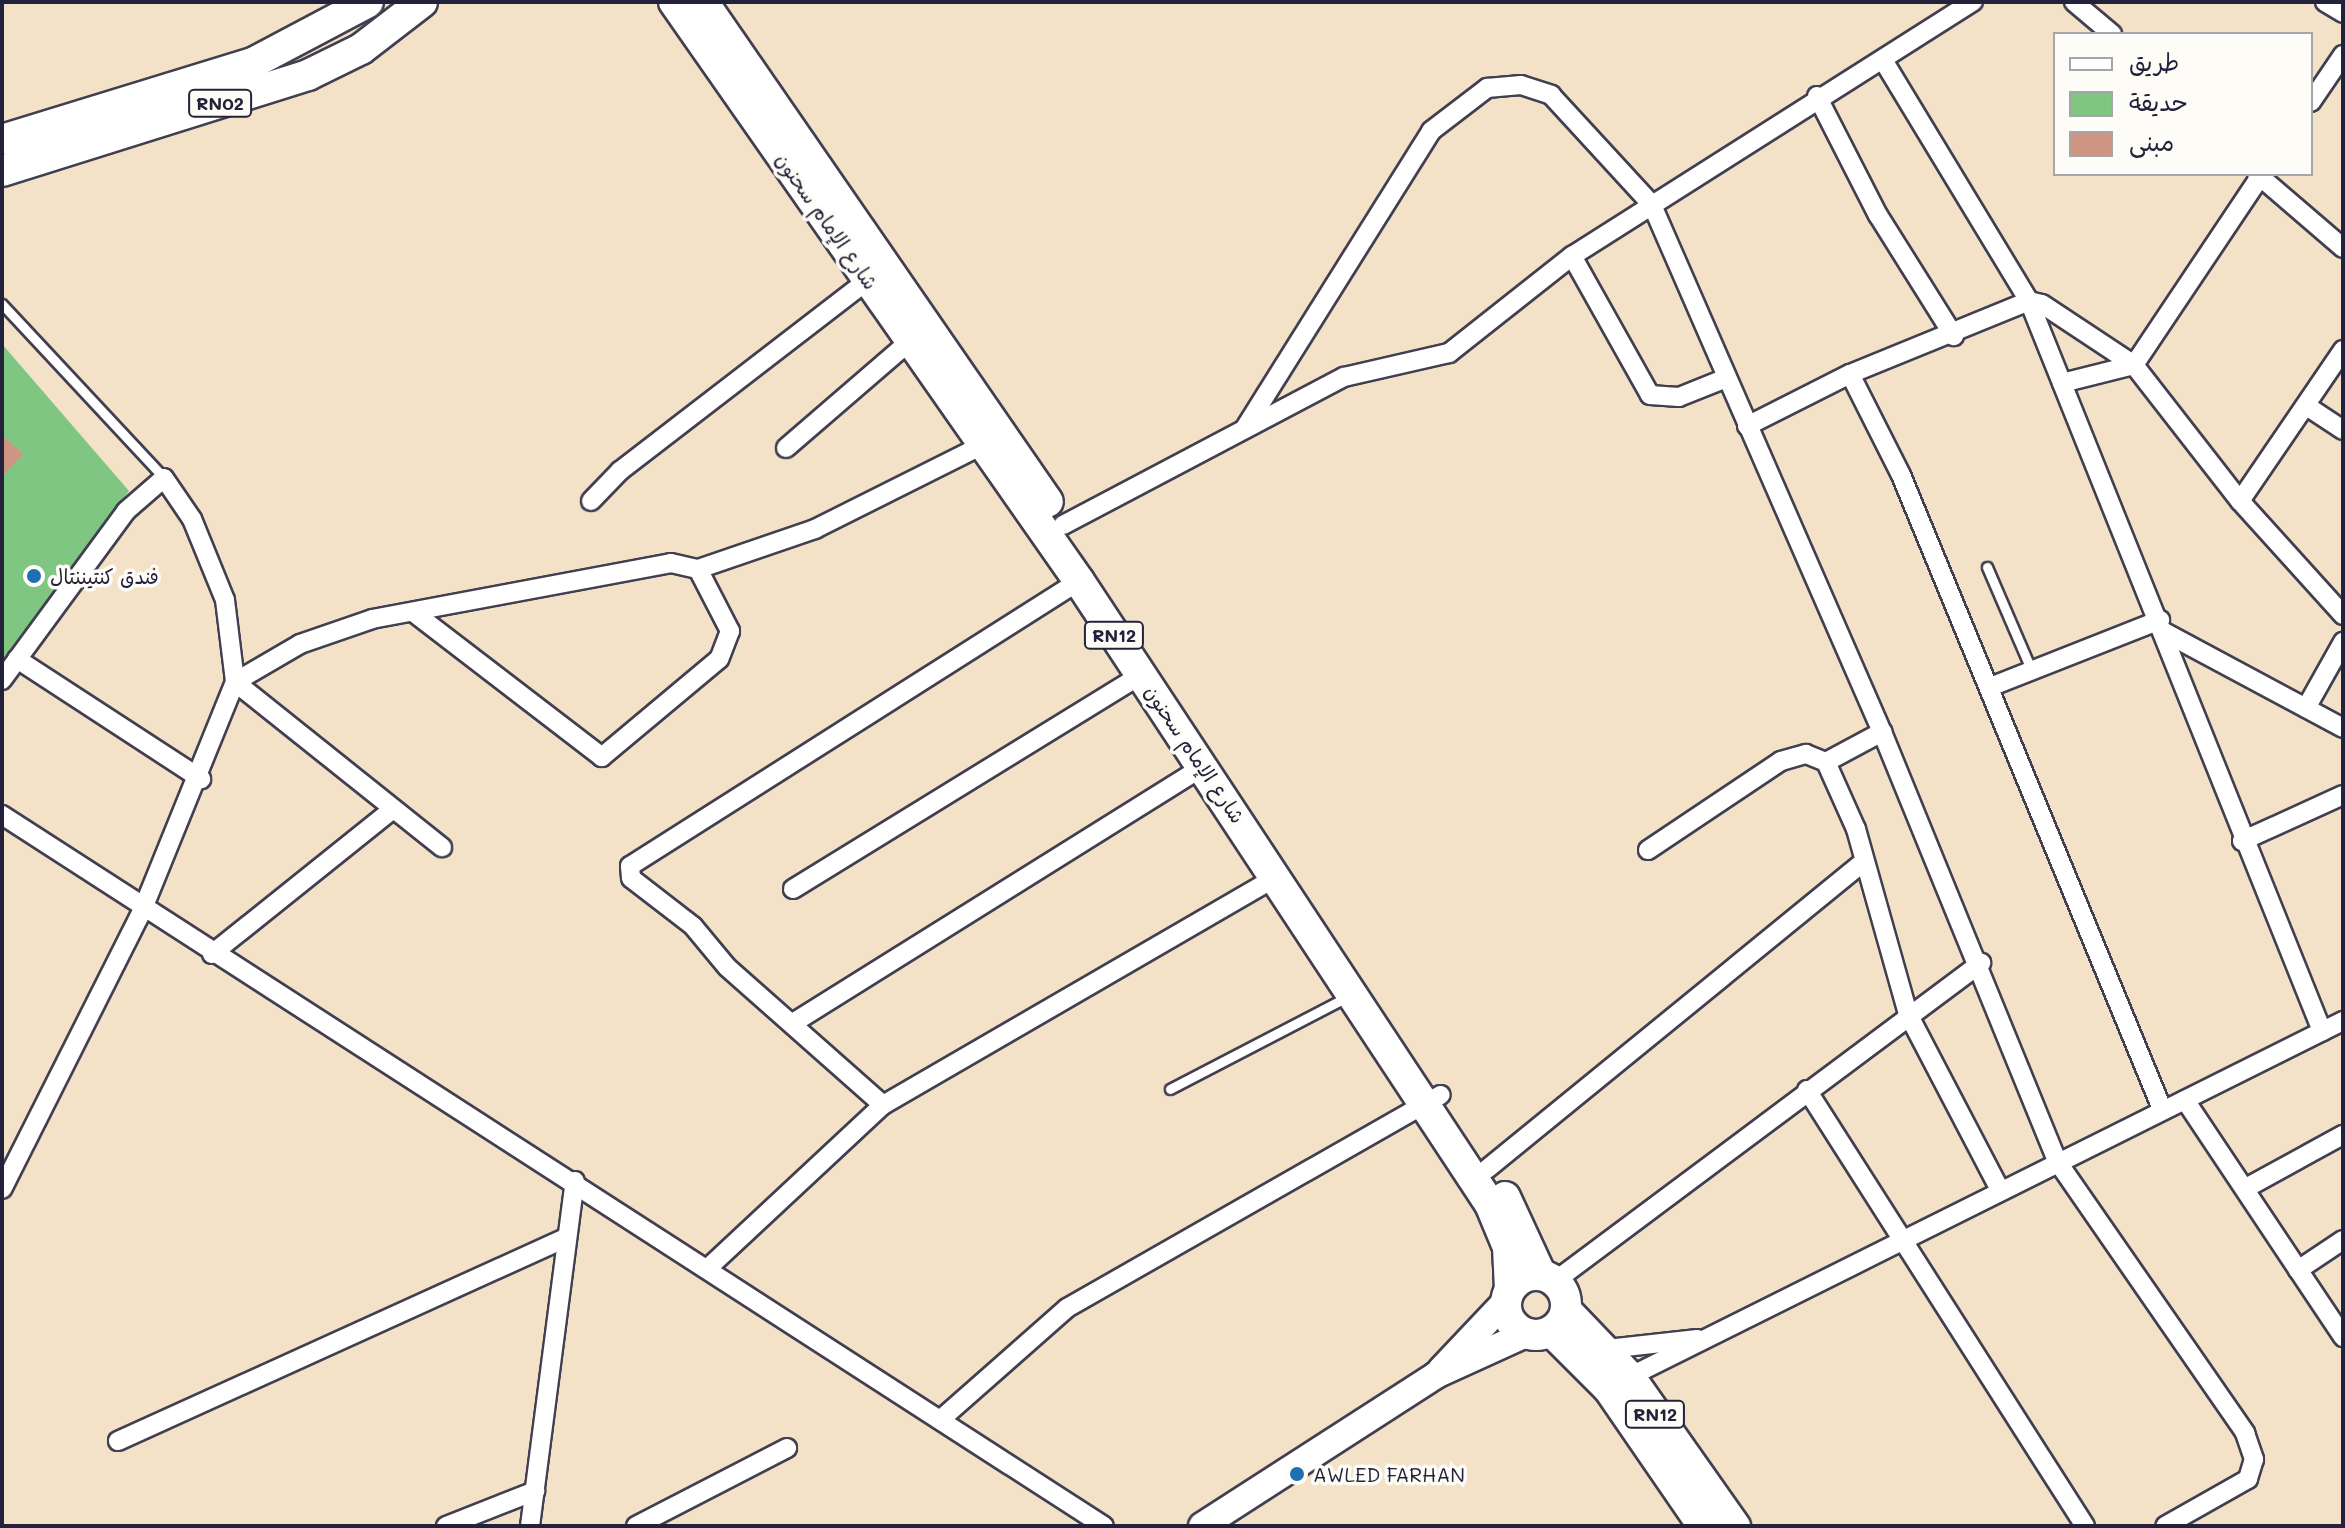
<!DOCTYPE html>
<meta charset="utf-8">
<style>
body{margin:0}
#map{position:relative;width:2345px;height:1528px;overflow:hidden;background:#f3e2c7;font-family:Mali,"Playpen Sans Arabic",sans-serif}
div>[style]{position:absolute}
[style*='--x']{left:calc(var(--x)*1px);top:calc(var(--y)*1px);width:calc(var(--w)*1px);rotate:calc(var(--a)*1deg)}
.green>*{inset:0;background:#7fc682}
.building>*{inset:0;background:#ce9682}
.roads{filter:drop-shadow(2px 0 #413f50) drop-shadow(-2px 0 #413f50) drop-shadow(0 2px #413f50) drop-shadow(0 -2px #413f50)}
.lane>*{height:9px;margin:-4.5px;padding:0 4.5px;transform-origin:4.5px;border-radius:4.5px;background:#fff}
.street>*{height:18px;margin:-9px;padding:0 9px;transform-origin:9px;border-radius:9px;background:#fff}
.secondary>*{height:26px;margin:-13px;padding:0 13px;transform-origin:13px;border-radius:13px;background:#fff}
.primary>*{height:30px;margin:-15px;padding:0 15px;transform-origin:15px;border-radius:15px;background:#fff}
.primary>.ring{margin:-15px;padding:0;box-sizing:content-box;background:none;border:30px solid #fff;border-radius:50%}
.dots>*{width:22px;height:22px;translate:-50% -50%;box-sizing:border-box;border:4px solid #fdfcf7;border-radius:50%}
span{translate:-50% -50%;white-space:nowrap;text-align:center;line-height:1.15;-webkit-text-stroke:7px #fdfcf7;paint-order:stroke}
.shield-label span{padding:2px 6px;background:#fdfcf7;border:2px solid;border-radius:6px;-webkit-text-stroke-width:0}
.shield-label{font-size:18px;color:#22223b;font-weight:700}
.street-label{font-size:20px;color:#22223b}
.poi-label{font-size:20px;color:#22223b}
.left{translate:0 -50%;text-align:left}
.frame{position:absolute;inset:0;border:4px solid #22223b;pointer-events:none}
.legend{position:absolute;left:2053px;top:32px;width:260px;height:144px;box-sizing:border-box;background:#fdfcf7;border:2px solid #a5a5ac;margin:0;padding:10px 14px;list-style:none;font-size:24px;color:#22223b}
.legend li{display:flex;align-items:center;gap:16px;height:40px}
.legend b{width:40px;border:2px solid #a5a5ac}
</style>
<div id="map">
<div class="green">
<div style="clip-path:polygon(2px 344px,129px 491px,2px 661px)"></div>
</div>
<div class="building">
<div style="clip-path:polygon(2px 435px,23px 454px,2px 477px)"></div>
</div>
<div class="roads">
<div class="lane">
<div style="--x:2;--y:304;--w:238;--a:47"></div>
<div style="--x:1987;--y:567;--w:111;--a:66.7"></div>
<div style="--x:1170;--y:1089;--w:202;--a:-27.5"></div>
</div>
<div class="street">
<div style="--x:2074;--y:2;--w:50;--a:40.1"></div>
<div style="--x:2325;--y:2;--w:21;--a:31"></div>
<div style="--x:1883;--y:60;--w:282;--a:58.8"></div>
<div style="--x:2029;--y:301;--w:787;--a:68.13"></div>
<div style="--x:1817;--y:96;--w:134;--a:62.9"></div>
<div style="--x:1878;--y:215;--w:143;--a:57.9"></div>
<div style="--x:2311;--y:102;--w:57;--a:-55.8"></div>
<div style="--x:2257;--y:174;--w:113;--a:40.7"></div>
<div style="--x:1572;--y:256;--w:159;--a:60.7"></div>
<div style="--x:1650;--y:395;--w:29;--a:4"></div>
<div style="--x:1679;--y:397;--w:48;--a:-21.8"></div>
<div style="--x:1850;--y:374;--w:113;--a:63.2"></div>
<div style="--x:1901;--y:475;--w:686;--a:67.62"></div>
<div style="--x:2062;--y:383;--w:74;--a:-14"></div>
<div style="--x:2134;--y:365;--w:230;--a:-56.2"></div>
<div style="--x:2308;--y:407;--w:42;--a:33.3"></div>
<div style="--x:1747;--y:426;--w:115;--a:-26.8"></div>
<div style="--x:1850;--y:374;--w:193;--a:-22.2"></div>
<div style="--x:2029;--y:301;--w:13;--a:13"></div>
<div style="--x:2042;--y:304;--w:110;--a:33.5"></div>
<div style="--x:2134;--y:365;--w:172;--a:52.1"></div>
<div style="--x:2240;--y:501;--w:154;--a:47.9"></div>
<div style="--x:1245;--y:428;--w:350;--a:-57.9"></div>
<div style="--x:1431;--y:131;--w:71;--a:-37.5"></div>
<div style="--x:1487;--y:88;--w:34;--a:-5"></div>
<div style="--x:1521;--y:85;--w:32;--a:18"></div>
<div style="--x:1551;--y:95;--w:149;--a:47.4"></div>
<div style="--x:1652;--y:205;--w:575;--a:66.42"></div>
<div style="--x:786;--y:448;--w:173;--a:-40.8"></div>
<div style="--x:591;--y:501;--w:42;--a:-46"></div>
<div style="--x:620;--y:471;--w:323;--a:-37.6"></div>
<div style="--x:2240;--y:501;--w:183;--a:-55.7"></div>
<div style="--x:1063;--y:525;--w:318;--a:-27.8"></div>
<div style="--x:1344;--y:377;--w:108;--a:-12.9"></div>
<div style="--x:1449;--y:353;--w:157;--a:-38.3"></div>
<div style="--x:1572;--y:256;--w:475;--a:-32.4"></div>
<div style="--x:698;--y:569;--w:124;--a:-18.9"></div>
<div style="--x:815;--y:529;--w:188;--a:-26.6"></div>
<div style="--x:2164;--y:632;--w:203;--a:28.2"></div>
<div style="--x:17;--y:659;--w:220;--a:33.1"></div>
<div style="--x:2;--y:680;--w:210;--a:-53.7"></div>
<div style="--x:126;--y:511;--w:50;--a:-41"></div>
<div style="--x:164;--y:478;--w:50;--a:55.7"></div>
<div style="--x:192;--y:519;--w:87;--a:67.8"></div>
<div style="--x:225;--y:600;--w:83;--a:83"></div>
<div style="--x:235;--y:682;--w:247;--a:112.1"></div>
<div style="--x:142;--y:911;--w:311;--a:116.7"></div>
<div style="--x:235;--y:682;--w:75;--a:-30.3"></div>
<div style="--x:300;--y:644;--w:76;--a:-19.1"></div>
<div style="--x:372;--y:619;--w:304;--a:-10.6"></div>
<div style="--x:671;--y:563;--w:28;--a:13"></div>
<div style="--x:698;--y:569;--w:70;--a:62.7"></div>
<div style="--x:730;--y:631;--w:30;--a:111"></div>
<div style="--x:719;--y:659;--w:153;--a:140.1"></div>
<div style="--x:602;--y:757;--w:238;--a:-142.5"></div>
<div style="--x:235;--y:682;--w:265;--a:38.6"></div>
<div style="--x:1990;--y:687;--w:183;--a:-21.5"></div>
<div style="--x:2306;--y:708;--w:76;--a:-60.7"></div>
<div style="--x:1826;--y:762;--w:64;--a:-28.2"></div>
<div style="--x:1882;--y:732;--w:463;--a:67.8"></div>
<div style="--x:2057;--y:1161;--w:331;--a:55.3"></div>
<div style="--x:2245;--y:1433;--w:28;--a:71"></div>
<div style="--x:2254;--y:1459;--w:21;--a:107"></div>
<div style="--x:2248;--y:1479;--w:95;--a:150.5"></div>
<div style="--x:2;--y:815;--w:1311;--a:32.83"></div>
<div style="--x:2242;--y:841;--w:111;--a:-24.5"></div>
<div style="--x:1648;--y:850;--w:160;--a:-33.8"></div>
<div style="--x:1781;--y:761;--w:26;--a:-16"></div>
<div style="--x:1806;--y:754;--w:22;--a:22"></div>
<div style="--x:1826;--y:762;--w:73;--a:65.9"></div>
<div style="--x:1856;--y:829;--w:192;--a:74.3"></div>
<div style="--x:1908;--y:1014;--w:196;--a:62.4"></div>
<div style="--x:793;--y:889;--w:409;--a:-31.6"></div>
<div style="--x:212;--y:954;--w:232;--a:-38.7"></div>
<div style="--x:793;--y:1023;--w:485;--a:-32"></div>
<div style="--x:1807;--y:1090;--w:517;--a:57.48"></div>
<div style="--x:2185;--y:1100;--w:285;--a:56.3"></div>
<div style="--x:883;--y:1105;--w:208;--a:-138.5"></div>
<div style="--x:727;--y:967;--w:53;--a:-129.7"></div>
<div style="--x:693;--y:926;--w:78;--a:-142.3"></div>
<div style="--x:631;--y:878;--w:12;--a:-95"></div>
<div style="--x:630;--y:866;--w:532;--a:-32.41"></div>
<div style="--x:1487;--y:1169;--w:486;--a:-39.2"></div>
<div style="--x:2246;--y:1188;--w:111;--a:-28.7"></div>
<div style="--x:708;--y:1268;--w:239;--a:-43"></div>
<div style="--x:883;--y:1105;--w:455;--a:-30.1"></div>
<div style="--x:2298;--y:1270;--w:54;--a:-33.7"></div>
<div style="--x:1555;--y:1281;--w:532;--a:-36.74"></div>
<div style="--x:1607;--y:1349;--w:91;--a:-6.3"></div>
<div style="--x:1623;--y:1380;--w:805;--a:-26.5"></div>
<div style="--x:940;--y:1420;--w:169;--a:-41.4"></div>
<div style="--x:1067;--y:1308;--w:430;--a:-29.7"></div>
<div style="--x:118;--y:1441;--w:492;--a:-24.4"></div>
<div style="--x:446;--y:1526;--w:96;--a:-21.5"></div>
<div style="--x:530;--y:1526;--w:348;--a:-82.6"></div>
<div style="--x:636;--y:1526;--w:170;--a:-27.3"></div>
</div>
<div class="secondary">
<div style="--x:1441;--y:1370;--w:93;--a:-46.7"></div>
<div style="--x:1202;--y:1526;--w:278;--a:-32.8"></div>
<div style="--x:1436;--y:1375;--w:99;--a:-24.5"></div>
</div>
<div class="primary">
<div style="--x:674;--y:2;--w:707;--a:55.03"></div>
<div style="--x:1079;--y:581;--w:746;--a:56.59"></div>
<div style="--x:1490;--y:1204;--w:47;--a:67.3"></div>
<div style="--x:1508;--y:1247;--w:42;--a:87.3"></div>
<div style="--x:703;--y:2;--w:607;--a:55.39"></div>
<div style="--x:2;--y:140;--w:263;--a:-17.1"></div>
<div style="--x:253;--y:63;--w:130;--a:-27.9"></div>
<div style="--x:2;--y:171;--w:321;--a:-17.4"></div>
<div style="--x:308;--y:75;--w:59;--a:-26.1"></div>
<div style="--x:361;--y:49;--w:77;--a:-37.6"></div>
<div style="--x:1505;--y:1197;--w:86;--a:65.2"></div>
<div class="ring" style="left:1506px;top:1275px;width:30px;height:30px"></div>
<div style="--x:1566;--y:1310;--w:91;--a:46.3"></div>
<div style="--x:1629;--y:1376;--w:184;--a:54.8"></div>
<div style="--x:1551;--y:1331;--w:82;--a:45"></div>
<div style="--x:1609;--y:1389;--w:166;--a:55.5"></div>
</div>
</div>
<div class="dots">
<div style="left:34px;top:576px;background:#1f6fb2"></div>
<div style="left:1297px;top:1474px;background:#1f6fb2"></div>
</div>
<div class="shield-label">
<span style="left:220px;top:103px">RN02</span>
<span style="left:1114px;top:635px">RN12</span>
<span style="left:1655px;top:1414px">RN12</span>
</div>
<div class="street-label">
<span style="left:827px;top:221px;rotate:55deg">شارع الإمام سحنون</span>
<span style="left:1195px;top:754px;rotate:56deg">شارع الإمام سحنون</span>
</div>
<div class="poi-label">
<span class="left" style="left:50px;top:576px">فندق كنتيننتال</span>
<span class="left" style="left:1313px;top:1474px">AWLED FARHAN</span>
</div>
<div class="frame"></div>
<ul class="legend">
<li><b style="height:10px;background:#fff"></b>طريق</li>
<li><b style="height:22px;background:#7fc682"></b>حديقة</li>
<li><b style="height:22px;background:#ce9682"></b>مبنى</li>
</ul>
</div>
